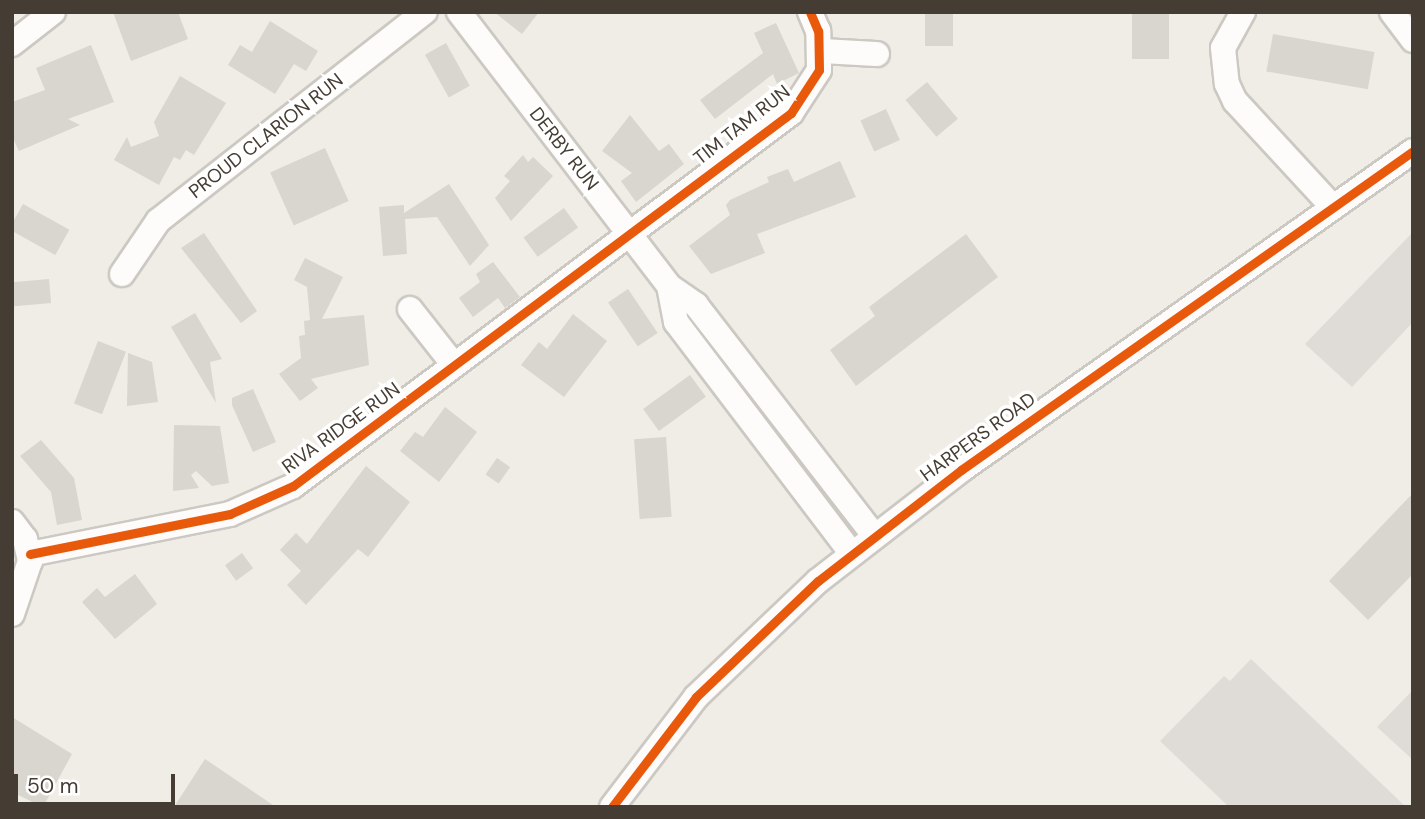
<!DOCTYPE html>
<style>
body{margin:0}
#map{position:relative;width:1425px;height:819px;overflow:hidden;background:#f0ece6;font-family:"DM Sans",sans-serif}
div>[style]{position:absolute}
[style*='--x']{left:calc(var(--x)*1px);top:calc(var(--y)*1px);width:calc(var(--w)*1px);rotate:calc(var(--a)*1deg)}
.parking>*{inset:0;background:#dfdbd6}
.building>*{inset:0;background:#d9d5cf;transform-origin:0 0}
.roads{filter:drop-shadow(2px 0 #ccc8c2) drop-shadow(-2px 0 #ccc8c2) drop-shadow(0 2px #ccc8c2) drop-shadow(0 -2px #ccc8c2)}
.minor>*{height:24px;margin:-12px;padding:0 12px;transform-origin:12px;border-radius:12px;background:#fdfcfb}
.cycleway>*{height:9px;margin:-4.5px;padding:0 4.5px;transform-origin:4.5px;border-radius:4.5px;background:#e8590c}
span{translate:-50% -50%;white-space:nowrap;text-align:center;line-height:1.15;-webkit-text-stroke:7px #fff;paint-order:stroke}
.street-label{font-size:19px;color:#453d33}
.frame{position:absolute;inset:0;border:14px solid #453d33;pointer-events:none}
.scale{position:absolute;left:14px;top:774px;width:161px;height:32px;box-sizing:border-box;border:4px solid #453d33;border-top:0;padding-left:9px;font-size:21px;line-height:24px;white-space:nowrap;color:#453d33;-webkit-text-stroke:5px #fff;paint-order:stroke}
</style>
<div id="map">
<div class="parking">
<div style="clip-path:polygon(1413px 232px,1413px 322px,1352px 387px,1305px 344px)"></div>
<div style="clip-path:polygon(1251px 659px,1406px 807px,1229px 807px,1160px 741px,1224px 676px,1230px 681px)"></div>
<div style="clip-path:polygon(1413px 690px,1413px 760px,1377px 727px)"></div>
</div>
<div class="building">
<div style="clip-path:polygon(113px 12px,178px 12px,188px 39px,131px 61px)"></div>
<div style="clip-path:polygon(494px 12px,539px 12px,522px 34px)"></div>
<div style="left:925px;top:12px;width:28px;height:34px"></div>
<div style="left:1132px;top:12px;width:37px;height:47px"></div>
<div style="clip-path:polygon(270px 21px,318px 51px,306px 71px,294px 64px,275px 94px,228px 65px,240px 45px,252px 52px)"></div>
<div style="clip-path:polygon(776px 23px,799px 73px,777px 84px,773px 74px,715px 119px,700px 100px,763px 53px,754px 33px)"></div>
<div style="left:1273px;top:34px;width:103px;height:38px;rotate:10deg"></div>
<div style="left:446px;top:43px;width:49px;height:24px;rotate:61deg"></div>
<div style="clip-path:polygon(91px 45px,114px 102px,68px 119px,80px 125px,19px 151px,12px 136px,12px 102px,45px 90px,36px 68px)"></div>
<div style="clip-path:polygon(180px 76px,226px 103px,194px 155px,186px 150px,180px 160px,174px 157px,159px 185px,114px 160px,127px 137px,131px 147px,159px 136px,154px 122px)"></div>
<div style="left:927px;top:82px;width:48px;height:28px;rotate:50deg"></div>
<div style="left:886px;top:109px;width:34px;height:28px;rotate:66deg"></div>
<div style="clip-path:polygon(630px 115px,659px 151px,669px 144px,684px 164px,636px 202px,621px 181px,632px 173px,602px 151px)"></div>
<div style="left:325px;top:148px;width:58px;height:60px;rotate:66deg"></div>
<div style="clip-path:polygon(523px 155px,528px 162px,533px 157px,553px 176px,511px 221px,495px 198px,510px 181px,504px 176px)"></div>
<div style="clip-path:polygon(840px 161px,856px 197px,757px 234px,765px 253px,711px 274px,689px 246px,730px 215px,726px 205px,730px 200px,769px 182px,767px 177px,788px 169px,794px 182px)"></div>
<div style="clip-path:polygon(449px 184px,489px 245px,470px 266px,437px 217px,405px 219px,407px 254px,383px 256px,379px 207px,404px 205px,404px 213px)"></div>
<div style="left:23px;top:204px;width:53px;height:29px;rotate:29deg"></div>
<div style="left:564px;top:208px;width:24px;height:50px;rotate:54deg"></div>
<div style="clip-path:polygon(204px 233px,257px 311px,241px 323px,181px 248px)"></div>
<div style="clip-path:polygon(966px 234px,998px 277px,856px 386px,830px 350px,875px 316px,869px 307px)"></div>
<div style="clip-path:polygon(305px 258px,343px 277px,322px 319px,364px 315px,369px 365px,311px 379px,318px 388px,300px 401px,279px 374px,301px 358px,299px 336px,305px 335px,304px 321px,310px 320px,307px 287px,294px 280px)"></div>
<div style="clip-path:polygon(493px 262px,520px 297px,505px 308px,498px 298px,473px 317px,459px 298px,480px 282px,476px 274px)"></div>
<div style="left:49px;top:279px;width:24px;height:37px;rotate:85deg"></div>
<div style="left:628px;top:289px;width:53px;height:24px;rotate:56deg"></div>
<div style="clip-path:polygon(195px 313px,222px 359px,210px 362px,216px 403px,171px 327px)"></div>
<div style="clip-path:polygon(573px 314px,607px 341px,564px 397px,521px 365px,539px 342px,547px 349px)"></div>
<div style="left:98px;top:341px;width:30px;height:67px;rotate:21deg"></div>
<div style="clip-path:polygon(128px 353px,152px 362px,158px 402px,127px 406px)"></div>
<div style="left:690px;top:375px;width:27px;height:58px;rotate:54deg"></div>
<div style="clip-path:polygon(253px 389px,276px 442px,253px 452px,232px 405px,232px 398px)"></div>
<div style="clip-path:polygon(445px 407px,477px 432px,439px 482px,400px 451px,415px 432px,423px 437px)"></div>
<div style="clip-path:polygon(174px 425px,220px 426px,229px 483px,212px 486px,196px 471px,191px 475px,199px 488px,173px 491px)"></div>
<div style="left:666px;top:437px;width:80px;height:32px;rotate:86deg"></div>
<div style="clip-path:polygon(41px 440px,74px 478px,82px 520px,57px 525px,51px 492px,20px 456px)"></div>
<div style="left:497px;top:458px;width:16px;height:20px;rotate:35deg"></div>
<div style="clip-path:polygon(366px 466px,410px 502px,368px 557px,358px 549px,306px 605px,287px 585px,301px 571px,280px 550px,296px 533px,307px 544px)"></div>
<div style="clip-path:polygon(1413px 493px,1413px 574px,1368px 620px,1329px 581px)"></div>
<div style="left:242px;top:553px;width:19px;height:21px;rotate:54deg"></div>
<div style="clip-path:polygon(135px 574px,157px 604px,115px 639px,82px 602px,97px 588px,105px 597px)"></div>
<div style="clip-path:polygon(12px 717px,72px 754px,43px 807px,12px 792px)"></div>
<div style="clip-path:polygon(205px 759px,276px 807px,174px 807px)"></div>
</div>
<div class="roads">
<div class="minor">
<div style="--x:459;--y:12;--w:345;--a:52.5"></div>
<div style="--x:669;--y:286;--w:33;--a:35"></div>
<div style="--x:696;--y:305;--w:291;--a:52.3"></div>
<div style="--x:1243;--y:12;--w:41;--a:119.1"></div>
<div style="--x:1223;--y:48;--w:36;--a:84"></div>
<div style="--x:1227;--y:84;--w:19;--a:65"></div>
<div style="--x:1235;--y:101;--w:143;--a:47.3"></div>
<div style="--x:1392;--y:12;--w:35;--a:53"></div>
<div style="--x:12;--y:44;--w:52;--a:-38"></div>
<div style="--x:821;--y:51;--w:56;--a:3.1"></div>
<div style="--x:122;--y:274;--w:64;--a:-55.8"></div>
<div style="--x:158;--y:221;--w:339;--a:-38.1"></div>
<div style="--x:669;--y:286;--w:37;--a:79"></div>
<div style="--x:676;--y:322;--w:291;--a:52.8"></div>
<div style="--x:410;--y:309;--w:71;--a:51.8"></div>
<div style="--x:12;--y:522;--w:21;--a:53"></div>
<div style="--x:25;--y:539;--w:23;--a:77"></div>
<div style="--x:30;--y:561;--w:56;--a:108.8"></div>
<div style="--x:30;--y:554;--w:204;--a:-11.3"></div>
<div style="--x:230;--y:514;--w:69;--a:-24"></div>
<div style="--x:293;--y:486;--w:622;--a:-36.83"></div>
<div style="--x:791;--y:113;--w:51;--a:-56.9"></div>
<div style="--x:819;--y:70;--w:39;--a:-91"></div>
<div style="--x:818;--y:31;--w:21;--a:-113"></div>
<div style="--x:612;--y:807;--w:138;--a:-52.6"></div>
<div style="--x:696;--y:697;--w:168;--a:-43.6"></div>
<div style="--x:818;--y:581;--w:181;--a:-37.8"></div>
<div style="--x:961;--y:470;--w:553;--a:-35.21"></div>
</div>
</div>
<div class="cycleway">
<div style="--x:30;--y:554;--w:204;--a:-11.3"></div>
<div style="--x:230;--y:514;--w:69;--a:-24"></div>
<div style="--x:293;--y:486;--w:622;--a:-36.83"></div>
<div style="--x:791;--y:113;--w:51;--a:-56.9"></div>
<div style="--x:819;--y:70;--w:39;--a:-91"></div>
<div style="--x:818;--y:31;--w:21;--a:-113"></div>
<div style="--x:612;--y:807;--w:138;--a:-52.6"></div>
<div style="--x:696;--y:697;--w:168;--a:-43.6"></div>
<div style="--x:818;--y:581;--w:181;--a:-37.8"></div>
<div style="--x:961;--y:470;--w:553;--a:-35.21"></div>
</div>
<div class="street-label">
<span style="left:742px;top:125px;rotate:-38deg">TIM TAM RUN</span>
<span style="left:266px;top:136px;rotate:-38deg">PROUD CLARION RUN</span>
<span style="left:564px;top:149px;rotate:52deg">DERBY RUN</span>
<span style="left:341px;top:428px;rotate:-36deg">RIVA RIDGE RUN</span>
<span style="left:978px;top:437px;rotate:-36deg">HARPERS ROAD</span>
</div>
<div class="frame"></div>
<div class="scale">50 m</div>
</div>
